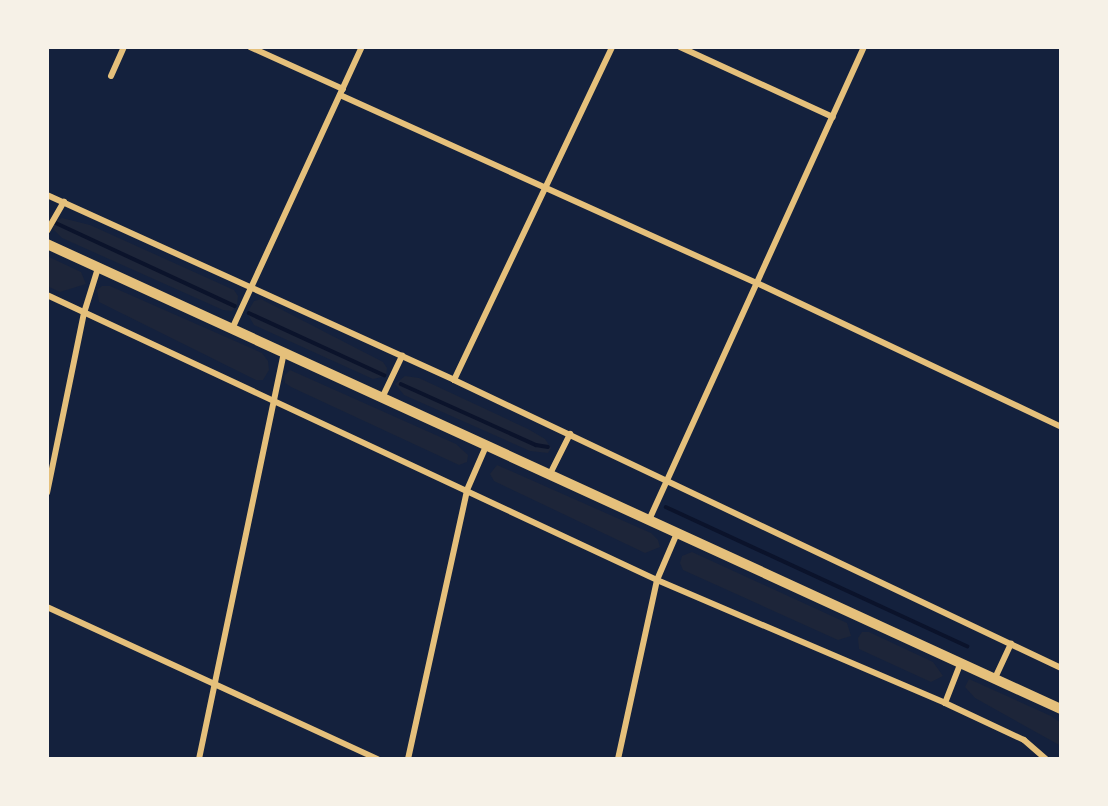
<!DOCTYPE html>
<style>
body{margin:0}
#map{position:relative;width:1108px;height:806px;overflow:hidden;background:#14213d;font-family:Barlow,sans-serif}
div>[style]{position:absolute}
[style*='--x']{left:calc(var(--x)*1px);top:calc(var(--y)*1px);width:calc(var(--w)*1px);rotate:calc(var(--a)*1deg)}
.green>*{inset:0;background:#1d2539}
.stream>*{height:3.5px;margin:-1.75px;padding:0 1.75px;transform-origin:1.75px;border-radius:1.75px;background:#0b132b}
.minor>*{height:6px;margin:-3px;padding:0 3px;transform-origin:3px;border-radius:3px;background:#e5c07b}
.trunk>*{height:10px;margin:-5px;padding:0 5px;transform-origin:5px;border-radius:5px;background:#e5c07b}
span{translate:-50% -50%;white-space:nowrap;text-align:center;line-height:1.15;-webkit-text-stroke:7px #f6f1e7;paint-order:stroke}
.frame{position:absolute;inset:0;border:49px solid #f6f1e7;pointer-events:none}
</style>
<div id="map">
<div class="green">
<div style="clip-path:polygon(62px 218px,90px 225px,234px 290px,238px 296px,237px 305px,232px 311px,223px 310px,62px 238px,53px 229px,54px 222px)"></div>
<div style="clip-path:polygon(47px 256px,81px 272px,86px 284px,60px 292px,47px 286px)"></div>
<div style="clip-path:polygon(102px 286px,110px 286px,262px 353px,268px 361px,269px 370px,263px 380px,256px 380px,99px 302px,97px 290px)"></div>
<div style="clip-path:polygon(261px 299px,383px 362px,387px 368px,386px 376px,373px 379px,254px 325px,247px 313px,254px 301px)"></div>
<div style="clip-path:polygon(290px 370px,456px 444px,468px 455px,467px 462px,459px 465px,291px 387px,285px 383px,284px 376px)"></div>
<div style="clip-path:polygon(405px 376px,419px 378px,528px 429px,545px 439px,551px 448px,548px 453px,530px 451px,404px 395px,395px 384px)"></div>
<div style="clip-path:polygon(497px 465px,651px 533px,658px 540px,660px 547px,645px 553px,494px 481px,490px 474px)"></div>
<div style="clip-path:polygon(692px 552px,847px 623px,851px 636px,838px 640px,683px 570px,680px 563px,682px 556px)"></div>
<div style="clip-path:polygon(862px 632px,869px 632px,933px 662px,943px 676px,931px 682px,859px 649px,858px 638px)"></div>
<div style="clip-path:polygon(969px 679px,1051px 716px,1061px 723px,1061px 746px,975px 698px,965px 687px)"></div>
</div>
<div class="stream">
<div style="--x:56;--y:223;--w:197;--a:24.9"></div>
<div style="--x:249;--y:313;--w:149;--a:24.7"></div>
<div style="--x:401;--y:384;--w:148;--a:24.3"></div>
<div style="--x:536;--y:445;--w:12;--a:9"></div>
<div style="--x:666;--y:507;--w:332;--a:24.8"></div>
</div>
<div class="minor">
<div style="--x:250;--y:47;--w:102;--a:24.3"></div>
<div style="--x:680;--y:47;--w:168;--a:24.6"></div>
<div style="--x:111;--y:76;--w:32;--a:-66"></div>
<div style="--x:340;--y:95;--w:457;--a:24.3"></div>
<div style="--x:757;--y:283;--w:336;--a:25.3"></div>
<div style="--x:47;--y:195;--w:447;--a:24.4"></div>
<div style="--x:454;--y:380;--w:672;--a:25.38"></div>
<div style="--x:47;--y:231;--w:34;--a:-60"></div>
<div style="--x:47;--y:295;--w:673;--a:25.04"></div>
<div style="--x:657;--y:580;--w:313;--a:23.1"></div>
<div style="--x:945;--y:703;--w:87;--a:25.1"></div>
<div style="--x:1024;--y:740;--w:29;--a:41"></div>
<div style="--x:232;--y:329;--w:311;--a:-65.3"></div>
<div style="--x:454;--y:380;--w:369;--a:-64.6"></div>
<div style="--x:382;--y:398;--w:47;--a:-64.5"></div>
<div style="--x:550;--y:474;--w:45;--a:-63.4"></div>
<div style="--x:47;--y:493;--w:184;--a:-78.4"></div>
<div style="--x:84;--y:313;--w:47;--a:-72.7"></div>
<div style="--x:649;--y:520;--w:520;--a:-65.56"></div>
<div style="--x:47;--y:607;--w:364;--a:24.7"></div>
<div style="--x:995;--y:678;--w:38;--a:-65"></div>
<div style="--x:945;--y:703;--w:44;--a:-68.7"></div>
<div style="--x:199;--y:759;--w:415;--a:-78.2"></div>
<div style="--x:408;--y:759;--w:275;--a:-77.6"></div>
<div style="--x:467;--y:490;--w:48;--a:-66.6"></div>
<div style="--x:618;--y:759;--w:183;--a:-77.7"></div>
<div style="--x:657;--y:580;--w:51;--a:-66.9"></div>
</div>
<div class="trunk">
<div style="--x:47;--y:244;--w:1116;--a:24.64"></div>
</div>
<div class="frame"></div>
</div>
